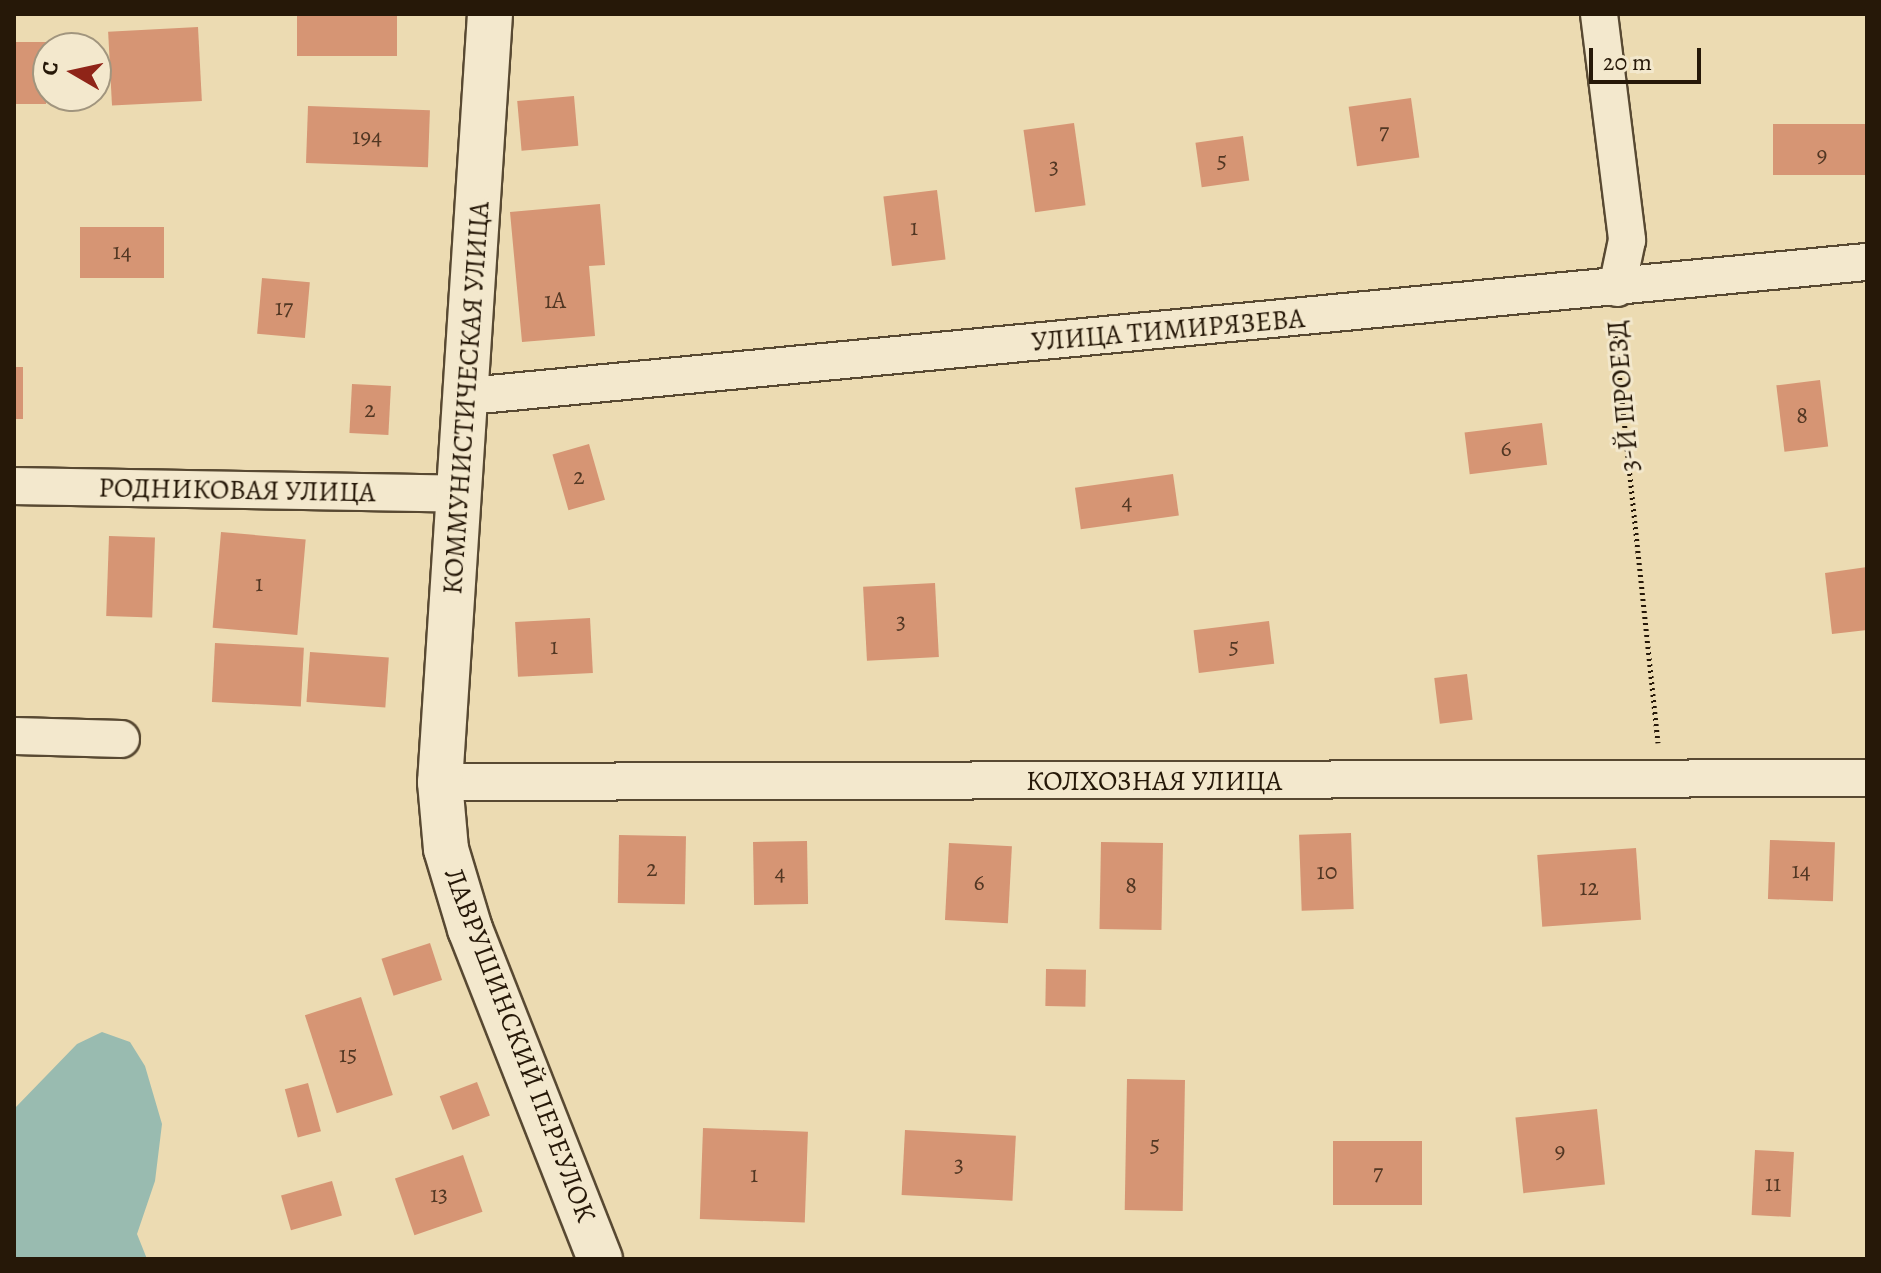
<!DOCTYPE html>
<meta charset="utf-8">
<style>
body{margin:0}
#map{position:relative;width:1881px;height:1273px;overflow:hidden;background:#ecdbb2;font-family:Alegreya,serif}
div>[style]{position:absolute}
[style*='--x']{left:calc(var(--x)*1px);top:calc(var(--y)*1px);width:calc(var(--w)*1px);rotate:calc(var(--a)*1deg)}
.water>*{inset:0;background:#99bbb0}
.building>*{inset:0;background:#d69574;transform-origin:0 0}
.path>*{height:5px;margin-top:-2.5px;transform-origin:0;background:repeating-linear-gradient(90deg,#261808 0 2px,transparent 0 6px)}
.roads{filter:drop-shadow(2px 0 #584932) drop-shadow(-2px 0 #584932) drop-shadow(0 2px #584932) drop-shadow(0 -2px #584932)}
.minor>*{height:36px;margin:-18px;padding:0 18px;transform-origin:18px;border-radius:18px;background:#f3e8cd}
.tertiary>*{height:44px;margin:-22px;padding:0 22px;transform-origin:22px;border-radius:22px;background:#f3e8cd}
span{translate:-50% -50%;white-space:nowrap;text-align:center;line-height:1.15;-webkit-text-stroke:6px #f3e8cd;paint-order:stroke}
.number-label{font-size:24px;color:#523723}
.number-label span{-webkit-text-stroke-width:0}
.street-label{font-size:28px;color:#261808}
.frame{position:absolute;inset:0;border:16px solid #261808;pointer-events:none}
.north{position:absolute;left:32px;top:32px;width:80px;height:80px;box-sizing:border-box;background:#f3e8cd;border:2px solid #a1957e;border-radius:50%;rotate:279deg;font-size:22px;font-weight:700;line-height:32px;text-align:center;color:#261808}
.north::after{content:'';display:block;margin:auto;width:28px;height:36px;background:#8f2418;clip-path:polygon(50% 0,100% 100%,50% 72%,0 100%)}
.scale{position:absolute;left:1589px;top:48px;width:112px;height:36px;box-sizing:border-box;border:4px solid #261808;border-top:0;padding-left:10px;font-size:24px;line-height:28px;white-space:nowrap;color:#261808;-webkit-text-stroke:6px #f3e8cd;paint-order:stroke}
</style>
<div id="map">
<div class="water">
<div style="clip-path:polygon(102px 1032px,130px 1042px,145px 1066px,162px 1124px,155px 1181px,137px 1234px,147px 1259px,14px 1259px,14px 1109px,77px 1044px)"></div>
</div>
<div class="building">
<div style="left:297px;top:14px;width:100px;height:42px"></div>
<div style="left:198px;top:27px;width:74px;height:90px;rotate:87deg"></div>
<div style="left:14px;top:42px;width:32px;height:62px"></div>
<div style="left:574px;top:96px;width:50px;height:57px;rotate:85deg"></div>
<div style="left:1411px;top:98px;width:60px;height:63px;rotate:82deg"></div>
<div style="left:308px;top:106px;width:122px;height:57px;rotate:2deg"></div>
<div style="left:1074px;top:123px;width:83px;height:51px;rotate:82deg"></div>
<div style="left:1867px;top:124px;width:51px;height:94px;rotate:90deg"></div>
<div style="left:1243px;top:136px;width:45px;height:48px;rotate:82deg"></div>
<div style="left:937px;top:190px;width:70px;height:54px;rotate:83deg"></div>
<div style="clip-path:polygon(600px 204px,605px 265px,589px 266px,595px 336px,522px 342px,510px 212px)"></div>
<div style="left:80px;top:227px;width:84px;height:51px"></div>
<div style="left:262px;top:278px;width:48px;height:56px;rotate:5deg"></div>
<div style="left:14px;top:367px;width:9px;height:52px"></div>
<div style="left:1820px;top:380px;width:67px;height:44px;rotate:83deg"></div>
<div style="left:352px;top:384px;width:39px;height:49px;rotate:3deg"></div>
<div style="left:1542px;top:423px;width:42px;height:78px;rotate:83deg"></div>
<div style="left:589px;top:444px;width:58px;height:38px;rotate:74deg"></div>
<div style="left:1173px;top:474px;width:42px;height:99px;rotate:82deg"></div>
<div style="left:221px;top:532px;width:85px;height:96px;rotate:5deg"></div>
<div style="left:109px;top:536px;width:46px;height:80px;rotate:2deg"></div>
<div style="clip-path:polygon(1867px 567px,1867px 630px,1832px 634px,1825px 573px)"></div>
<div style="left:935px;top:583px;width:74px;height:72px;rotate:87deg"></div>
<div style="left:590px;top:618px;width:55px;height:75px;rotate:87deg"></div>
<div style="left:1269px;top:621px;width:43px;height:76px;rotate:83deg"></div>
<div style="left:215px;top:643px;width:89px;height:59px;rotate:3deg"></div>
<div style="left:310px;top:652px;width:79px;height:50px;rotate:4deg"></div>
<div style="left:1467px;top:674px;width:46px;height:33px;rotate:83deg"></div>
<div style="left:1351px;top:833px;width:76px;height:52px;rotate:88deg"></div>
<div style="left:619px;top:835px;width:67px;height:68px;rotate:1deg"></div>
<div style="left:1770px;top:840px;width:65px;height:59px;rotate:2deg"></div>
<div style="left:807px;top:841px;width:63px;height:54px;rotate:89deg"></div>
<div style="left:1101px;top:842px;width:62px;height:87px;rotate:1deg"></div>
<div style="left:949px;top:843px;width:63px;height:77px;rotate:3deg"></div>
<div style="left:1636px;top:848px;width:72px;height:99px;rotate:86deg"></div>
<div style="left:430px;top:943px;width:39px;height:51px;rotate:72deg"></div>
<div style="left:1046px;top:969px;width:40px;height:37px;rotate:1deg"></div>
<div style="left:361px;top:997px;width:103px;height:59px;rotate:72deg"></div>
<div style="left:1127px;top:1079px;width:58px;height:131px;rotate:1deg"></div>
<div style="left:477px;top:1082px;width:36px;height:40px;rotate:69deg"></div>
<div style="left:308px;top:1083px;width:50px;height:24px;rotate:75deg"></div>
<div style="left:1597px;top:1109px;width:76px;height:82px;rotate:84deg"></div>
<div style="left:703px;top:1128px;width:105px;height:91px;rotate:2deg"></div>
<div style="left:905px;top:1130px;width:111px;height:65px;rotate:3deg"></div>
<div style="left:1422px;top:1141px;width:64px;height:89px;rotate:90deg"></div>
<div style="left:1755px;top:1150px;width:39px;height:65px;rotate:3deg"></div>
<div style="left:463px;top:1155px;width:60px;height:72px;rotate:71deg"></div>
<div style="left:332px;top:1181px;width:36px;height:53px;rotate:74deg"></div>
</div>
<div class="path">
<div style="--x:1614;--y:324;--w:421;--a:84"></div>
</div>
<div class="roads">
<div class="minor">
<div style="--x:1599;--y:14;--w:228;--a:82.9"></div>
<div style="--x:1627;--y:240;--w:49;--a:101.8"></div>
<div style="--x:469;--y:396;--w:1404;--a:-5.48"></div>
<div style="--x:14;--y:486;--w:446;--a:1"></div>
<div style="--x:14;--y:736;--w:107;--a:1.6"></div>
<div style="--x:440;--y:782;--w:1427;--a:-0.16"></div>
</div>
<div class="tertiary">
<div style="--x:490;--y:14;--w:770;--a:93.72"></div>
<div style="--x:440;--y:782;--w:67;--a:84.9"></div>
<div style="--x:446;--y:849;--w:84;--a:73.3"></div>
<div style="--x:470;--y:929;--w:355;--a:68.5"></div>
</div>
</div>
<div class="number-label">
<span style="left:1384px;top:132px">7</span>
<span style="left:367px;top:137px">194</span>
<span style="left:1822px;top:155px">9</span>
<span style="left:1222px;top:161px">5</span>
<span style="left:1054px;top:167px">3</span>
<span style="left:914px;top:228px">1</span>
<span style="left:122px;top:252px">14</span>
<span style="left:555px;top:301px">1А</span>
<span style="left:284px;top:308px">17</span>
<span style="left:370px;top:410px">2</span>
<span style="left:1802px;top:416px">8</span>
<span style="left:1506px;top:449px">6</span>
<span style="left:579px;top:477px">2</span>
<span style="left:1127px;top:502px">4</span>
<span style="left:259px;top:584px">1</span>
<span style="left:901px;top:622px">3</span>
<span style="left:554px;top:647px">1</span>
<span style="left:1234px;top:647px">5</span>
<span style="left:652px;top:869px">2</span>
<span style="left:1801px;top:871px">14</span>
<span style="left:1327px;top:872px">10</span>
<span style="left:780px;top:873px">4</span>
<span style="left:979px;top:883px">6</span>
<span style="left:1131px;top:886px">8</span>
<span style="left:1589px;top:888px">12</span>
<span style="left:348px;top:1055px">15</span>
<span style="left:1155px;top:1145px">5</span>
<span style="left:1560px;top:1151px">9</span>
<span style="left:959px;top:1165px">3</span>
<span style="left:1378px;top:1173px">7</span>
<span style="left:754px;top:1175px">1</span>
<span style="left:1773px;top:1184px">11</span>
<span style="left:439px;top:1195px">13</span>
</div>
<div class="street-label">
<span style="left:1168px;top:330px;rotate:-5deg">УЛИЦА ТИМИРЯЗЕВА</span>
<span style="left:1623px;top:396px;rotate:-95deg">3-Й ПРОЕЗД</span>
<span style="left:466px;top:398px;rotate:-86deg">КОММУНИСТИЧЕСКАЯ УЛИЦА</span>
<span style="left:237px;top:490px;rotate:1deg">РОДНИКОВАЯ УЛИЦА</span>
<span style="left:1154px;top:781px">КОЛХОЗНАЯ УЛИЦА</span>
<span style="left:520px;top:1045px;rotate:69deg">ЛАВРУШИНСКИЙ ПЕРЕУЛОК</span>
</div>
<div class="frame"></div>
<div class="north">С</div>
<div class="scale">20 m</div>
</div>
